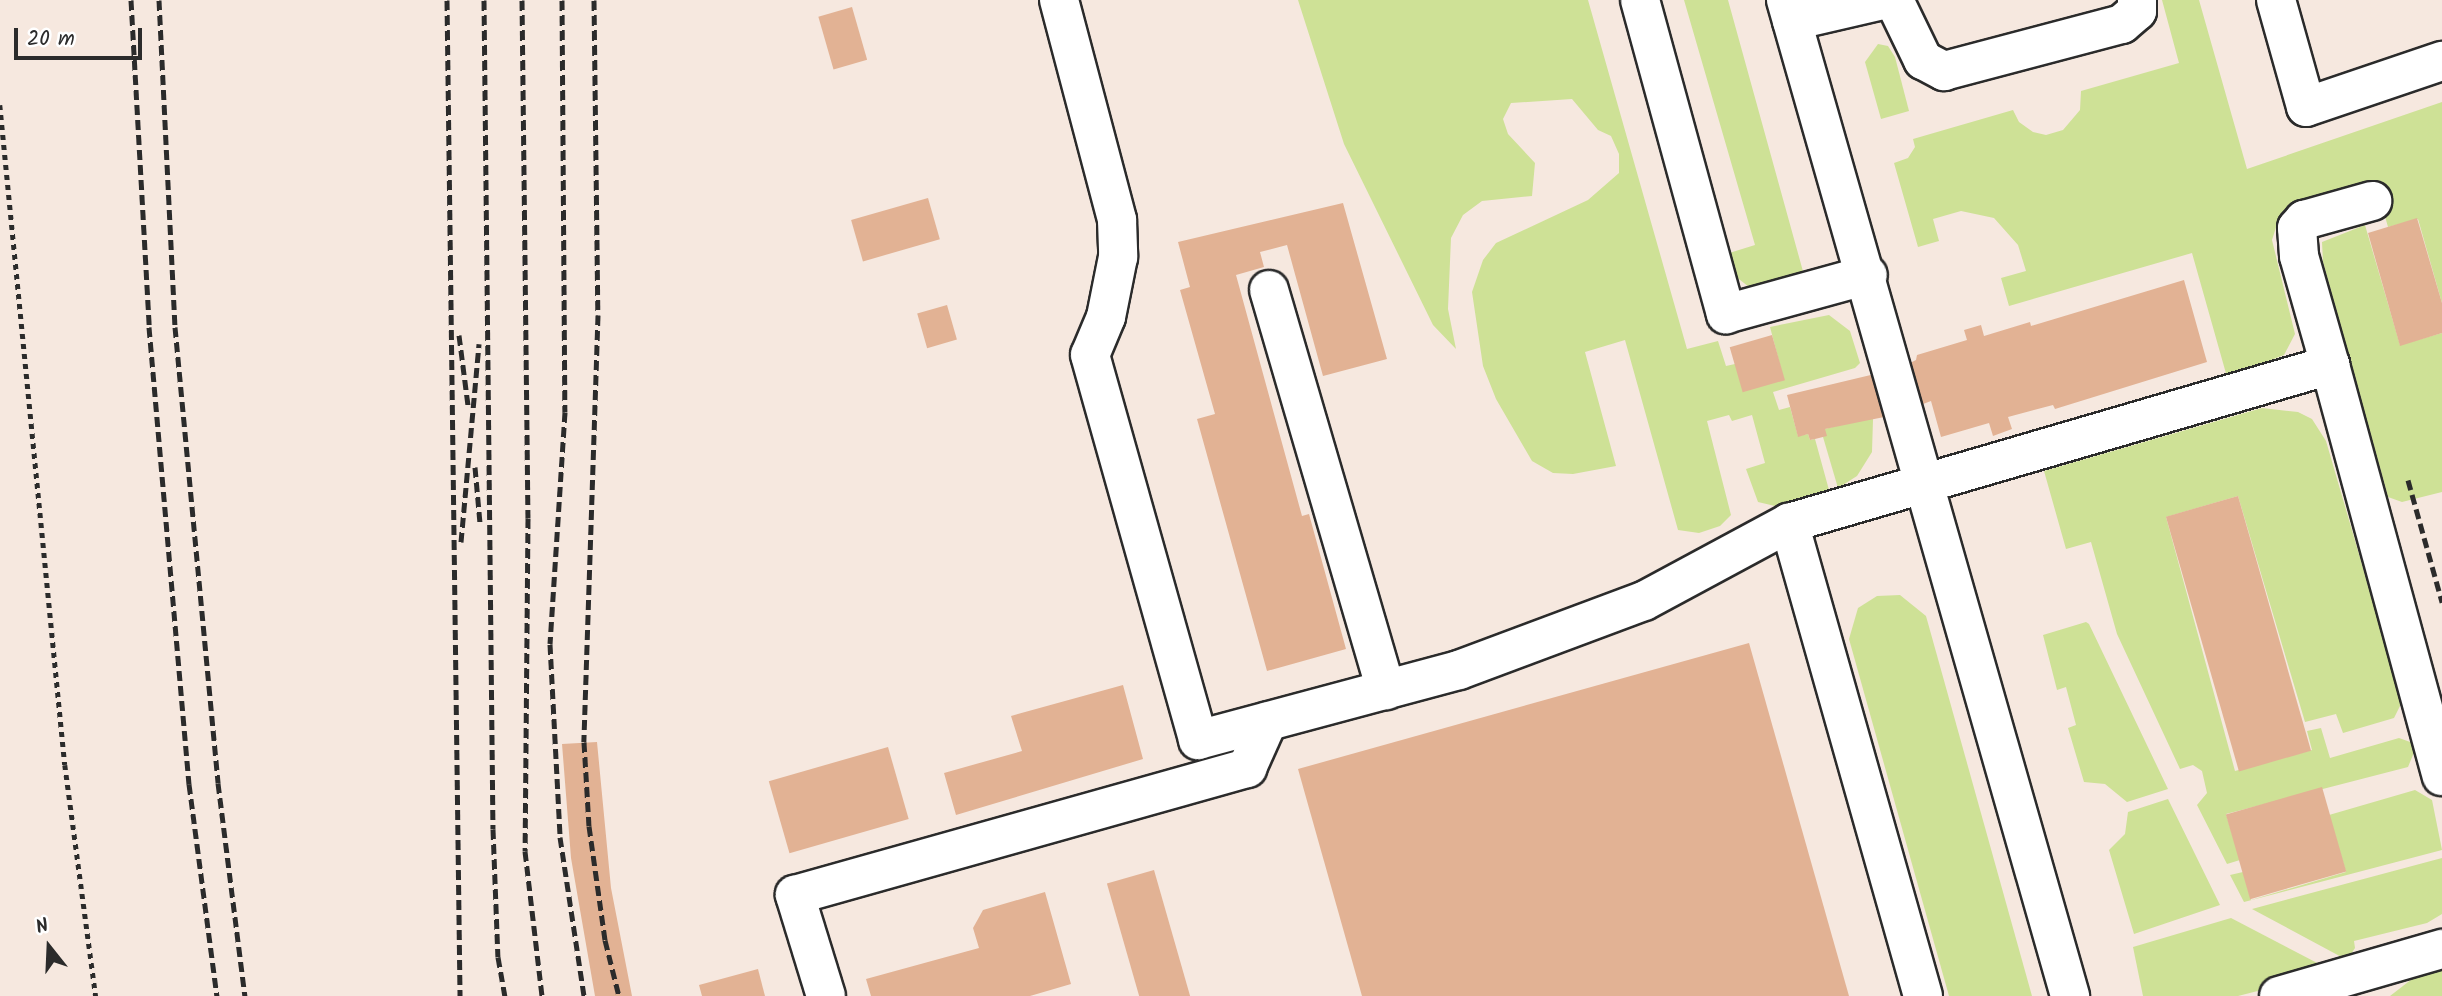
<!DOCTYPE html>
<style>
body{margin:0}
#map{position:relative;width:2442px;height:996px;overflow:hidden;background:#f6e8df;font-family:Kalam,sans-serif}
div>[style]{position:absolute}
[style*='--x']{left:calc(var(--x)*1px);top:calc(var(--y)*1px);width:calc(var(--w)*1px);rotate:calc(var(--a)*1deg)}
.green>*{inset:0;background:#cee196}
.building>*{inset:0;background:#e2b294;transform-origin:0 0}
.path>*{height:4.5px;margin-top:-2.25px;transform-origin:0;background:repeating-linear-gradient(90deg,#2b2b2b 0 5px,transparent 0 10px)}
.roads{filter:drop-shadow(2px 0 #2b2b2b) drop-shadow(-2px 0 #2b2b2b) drop-shadow(0 2px #2b2b2b) drop-shadow(0 -2px #2b2b2b)}
.minor>*{height:38px;margin:-19px;padding:0 19px;transform-origin:19px;border-radius:19px;background:#fff}
.rail>*{height:5px;margin-top:-2.5px;transform-origin:0;background:repeating-linear-gradient(90deg,#2b2b2b 0 10px,transparent 0 15px)}
span{translate:-50% -50%;white-space:nowrap;text-align:center;line-height:1.15;-webkit-text-stroke:5px #fff;paint-order:stroke}
.north{position:absolute;left:14px;top:912px;width:70px;height:70px;-webkit-text-stroke:5px #fff;paint-order:stroke;rotate:342deg;font-size:19px;font-weight:700;line-height:28px;text-align:center;color:#2b2b2b}
.north::after{content:'';display:block;margin:auto;width:24px;height:32px;background:#2b2b2b;clip-path:polygon(50% 0,100% 100%,50% 72%,0 100%)}
.scale{position:absolute;left:14px;top:28px;width:128px;height:32px;box-sizing:border-box;border:4px solid #2b2b2b;border-top:0;padding-left:9px;font-size:21px;line-height:24px;white-space:nowrap;color:#2b2b2b;-webkit-text-stroke:5px #fff;paint-order:stroke}
</style>
<div id="map">
<div class="green">
<div style="clip-path:polygon(1298px 0,1588px 0,1687px 349px,1718px 341px,1726px 366px,1735px 364px,1784px 380px,1770px 327px,1829px 315px,1850px 331px,1860px 363px,1855px 368px,1773px 392px,1779px 410px,1790px 407px,1798px 436px,1808px 434px,1810px 440px,1815px 439px,1829px 490px,1775px 506px,1758px 502px,1746px 469px,1765px 463px,1752px 415px,1732px 421px,1729px 415px,1707px 421px,1731px 515px,1720px 526px,1699px 533px,1678px 530px,1625px 340px,1585px 352px,1616px 466px,1573px 474px,1553px 473px,1532px 461px,1496px 399px,1483px 366px,1472px 292px,1483px 260px,1496px 243px,1588px 200px,1619px 173px,1619px 154px,1611px 136px,1598px 130px,1572px 99px,1511px 103px,1503px 119px,1508px 134px,1535px 163px,1532px 196px,1482px 201px,1463px 215px,1451px 238px,1448px 309px,1456px 349px,1433px 325px,1344px 144px)"></div>
<div style="clip-path:polygon(1684px 0,1728px 0,1804px 275px,1760px 288px,1749px 287px,1730px 272px,1726px 254px,1755px 245px)"></div>
<div style="clip-path:polygon(2162px 0,2199px 0,2247px 169px,2442px 102px,2442px 303px,2418px 219px,2388px 227px,2375px 181px,2295px 204px,2279px 218px,2272px 240px,2295px 334px,2284px 355px,2227px 377px,2192px 253px,2009px 306px,2001px 278px,2026px 271px,2018px 245px,1994px 218px,1961px 211px,1933px 219px,1939px 241px,1918px 247px,1894px 163px,1908px 158px,1915px 147px,1913px 139px,2013px 110px,2019px 122px,2033px 132px,2046px 135px,2063px 130px,2080px 110px,2081px 91px,2179px 63px)"></div>
<div style="clip-path:polygon(1878px 44px,1888px 46px,1895px 57px,1909px 111px,1881px 119px,1865px 62px)"></div>
<div style="clip-path:polygon(2365px 225px,2400px 345px,2442px 333px,2442px 492px,2402px 502px,2388px 497px,2323px 262px,2322px 242px)"></div>
<div style="clip-path:polygon(2262px 408px,2298px 412px,2312px 419px,2326px 441px,2402px 702px,2394px 718px,2343px 733px,2336px 714px,2305px 722px,2238px 496px,2166px 517px,2235px 771px,2312px 750px,2307px 731px,2321px 728px,2330px 758px,2399px 738px,2413px 743px,2415px 750px,2408px 767px,2226px 814px,2240px 860px,2227px 864px,2197px 805px,2207px 793px,2202px 771px,2193px 765px,2180px 769px,2117px 634px,2091px 542px,2066px 549px,2044px 471px)"></div>
<div style="clip-path:polygon(1862px 419px,1873px 419px,1872px 452px,1857px 476px,1838px 488px,1823px 437px,1825px 429px)"></div>
<div style="clip-path:polygon(1900px 595px,1926px 616px,2032px 996px,1949px 996px,1849px 639px,1858px 608px,1877px 596px)"></div>
<div style="clip-path:polygon(2086px 622px,2089px 624px,2168px 789px,2127px 802px,2105px 784px,2084px 782px,2068px 728px,2076px 725px,2066px 687px,2057px 690px,2043px 635px)"></div>
<div style="clip-path:polygon(2415px 790px,2432px 800px,2442px 850px,2244px 902px,2230px 875px,2243px 872px,2251px 900px,2346px 872px,2329px 815px)"></div>
<div style="clip-path:polygon(2168px 799px,2220px 905px,2134px 934px,2109px 850px,2125px 834px,2128px 812px)"></div>
<div style="clip-path:polygon(2442px 858px,2442px 914px,2427px 923px,2354px 941px,2355px 948px,2347px 960px,2252px 909px)"></div>
<div style="clip-path:polygon(2231px 918px,2323px 966px,2320px 975px,2238px 996px,2143px 996px,2133px 947px)"></div>
<div style="clip-path:polygon(2442px 966px,2442px 996px,2390px 996px,2421px 972px)"></div>
</div>
<div class="building">
<div style="left:852px;top:7px;width:55px;height:35px;rotate:74deg"></div>
<div style="left:928px;top:198px;width:43px;height:80px;rotate:74deg"></div>
<div style="clip-path:polygon(1343px 203px,1387px 359px,1323px 376px,1287px 245px,1260px 252px,1264px 267px,1236px 275px,1302px 516px,1309px 514px,1346px 649px,1267px 671px,1197px 419px,1215px 414px,1180px 290px,1190px 287px,1178px 242px)"></div>
<div style="clip-path:polygon(2417px 218px,2442px 303px,2442px 333px,2400px 346px,2368px 233px)"></div>
<div style="clip-path:polygon(2184px 280px,2207px 362px,2055px 409px,2053px 405px,2008px 417px,2012px 429px,1993px 436px,1989px 423px,1941px 437px,1931px 401px,1894px 415px,1825px 429px,1827px 436px,1815px 439px,1810px 440px,1808px 434px,1798px 437px,1787px 395px,1900px 368px,1916px 360px,1917px 355px,1967px 340px,1964px 330px,1981px 325px,1984px 336px,2030px 322px,2031px 326px)"></div>
<div style="left:947px;top:305px;width:36px;height:31px;rotate:74deg"></div>
<div style="left:1772px;top:335px;width:47px;height:44px;rotate:74deg"></div>
<div style="left:2238px;top:496px;width:265px;height:75px;rotate:74deg"></div>
<div style="clip-path:polygon(1749px 643px,1849px 996px,1362px 996px,1298px 769px)"></div>
<div style="clip-path:polygon(1123px 685px,1143px 759px,956px 815px,944px 773px,1022px 751px,1011px 716px)"></div>
<div style="clip-path:polygon(597px 742px,611px 888px,632px 996px,595px 996px,571px 858px,562px 744px)"></div>
<div style="left:888px;top:747px;width:75px;height:124px;rotate:74deg"></div>
<div style="left:2322px;top:787px;width:88px;height:100px;rotate:74deg"></div>
<div style="left:1154px;top:870px;width:131px;height:49px;rotate:74deg"></div>
<div style="clip-path:polygon(1045px 892px,1071px 984px,1030px 996px,871px 996px,866px 979px,979px 948px,973px 928px,983px 910px)"></div>
<div style="clip-path:polygon(758px 969px,765px 996px,702px 996px,699px 985px)"></div>
</div>
<div class="path">
<div style="--x:0;--y:105;--w:663;--a:84.38"></div>
<div style="--x:65;--y:765;--w:233;--a:82.4"></div>
</div>
<div class="roads">
<div class="minor">
<div style="--x:1059;--y:0;--w:228;--a:75.2"></div>
<div style="--x:1117;--y:220;--w:37;--a:88"></div>
<div style="--x:1118;--y:257;--w:61;--a:101.3"></div>
<div style="--x:1106;--y:317;--w:41;--a:112.8"></div>
<div style="--x:1090;--y:355;--w:400;--a:74.3"></div>
<div style="--x:1198;--y:740;--w:270;--a:-15"></div>
<div style="--x:1459;--y:670;--w:197;--a:-20.5"></div>
<div style="--x:1644;--y:601;--w:165;--a:-28.3"></div>
<div style="--x:1640;--y:0;--w:326;--a:74.7"></div>
<div style="--x:1726;--y:314;--w:147;--a:-15.4"></div>
<div style="--x:1786;--y:0;--w:1036;--a:74.08"></div>
<div style="--x:1894;--y:0;--w:67;--a:64.2"></div>
<div style="--x:1923;--y:60;--w:24;--a:28"></div>
<div style="--x:1944;--y:71;--w:184;--a:-14.8"></div>
<div style="--x:2122;--y:24;--w:20;--a:-41"></div>
<div style="--x:2137;--y:11;--w:11;--a:-90"></div>
<div style="--x:2276;--y:0;--w:111;--a:74.3"></div>
<div style="--x:2306;--y:107;--w:144;--a:-18.7"></div>
<div style="--x:1792;--y:21;--w:92;--a:-13.1"></div>
<div style="--x:1269;--y:290;--w:417;--a:73.7"></div>
<div style="--x:2330;--y:365;--w:113;--a:-105.9"></div>
<div style="--x:2299;--y:256;--w:28;--a:-94"></div>
<div style="--x:2297;--y:228;--w:11;--a:-49"></div>
<div style="--x:2304;--y:220;--w:71;--a:-15.6"></div>
<div style="--x:826;--y:996;--w:106;--a:-107.1"></div>
<div style="--x:795;--y:895;--w:470;--a:-15.7"></div>
<div style="--x:1247;--y:768;--w:51;--a:-65.9"></div>
<div style="--x:1923;--y:996;--w:492;--a:-105.8"></div>
<div style="--x:1789;--y:523;--w:564;--a:-16.28"></div>
<div style="--x:2330;--y:365;--w:426;--a:74.8"></div>
<div style="--x:2279;--y:996;--w:170;--a:-16.1"></div>
</div>
</div>
<div class="rail">
<div style="--x:131;--y:0;--w:327;--a:86.8"></div>
<div style="--x:149;--y:327;--w:459;--a:85"></div>
<div style="--x:189;--y:784;--w:214;--a:82.5"></div>
<div style="--x:159;--y:0;--w:327;--a:87.2"></div>
<div style="--x:175;--y:327;--w:458;--a:84.6"></div>
<div style="--x:218;--y:783;--w:215;--a:82.8"></div>
<div style="--x:447;--y:0;--w:996;--a:89.25"></div>
<div style="--x:484;--y:0;--w:829;--a:89.38"></div>
<div style="--x:493;--y:829;--w:128;--a:87.8"></div>
<div style="--x:498;--y:957;--w:40;--a:80"></div>
<div style="--x:522;--y:0;--w:518;--a:89.34"></div>
<div style="--x:528;--y:518;--w:333;--a:90.5"></div>
<div style="--x:525;--y:851;--w:146;--a:83.3"></div>
<div style="--x:562;--y:0;--w:412;--a:89.6"></div>
<div style="--x:565;--y:412;--w:232;--a:93.7"></div>
<div style="--x:550;--y:644;--w:193;--a:87"></div>
<div style="--x:560;--y:837;--w:161;--a:81.4"></div>
<div style="--x:594;--y:0;--w:315;--a:89.3"></div>
<div style="--x:598;--y:315;--w:427;--a:91.9"></div>
<div style="--x:584;--y:742;--w:84;--a:86.6"></div>
<div style="--x:589;--y:826;--w:115;--a:82"></div>
<div style="--x:605;--y:940;--w:58;--a:76"></div>
<div style="--x:459;--y:335;--w:71;--a:82.7"></div>
<div style="--x:475;--y:467;--w:56;--a:84.9"></div>
<div style="--x:2408;--y:480;--w:127;--a:74.4"></div>
<div style="--x:461;--y:542;--w:199;--a:-84.8"></div>
</div>
<div class="north">N</div>
<div class="scale">20 m</div>
</div>
